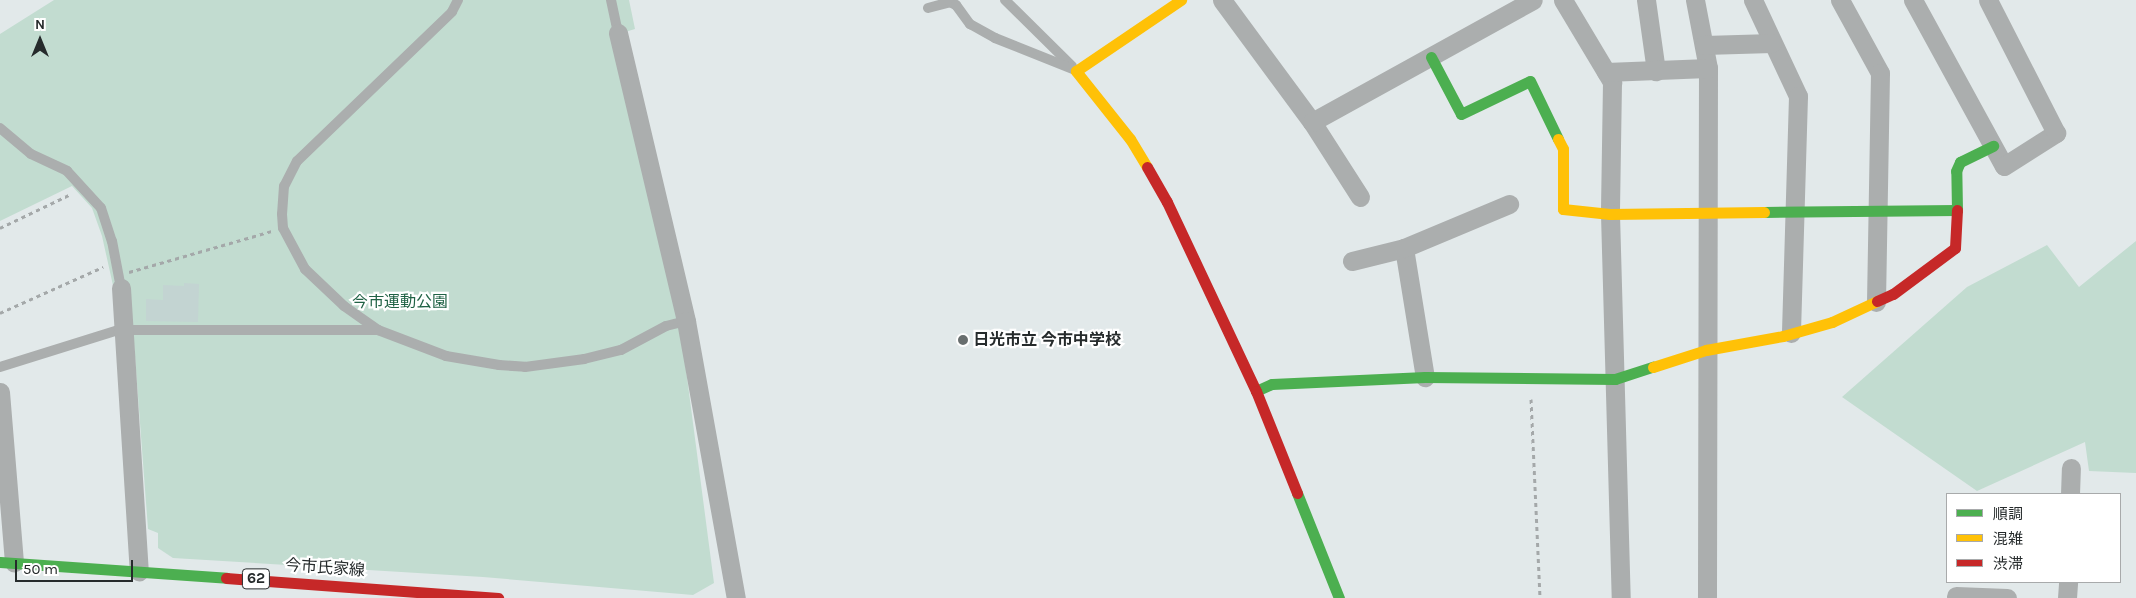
<!DOCTYPE html>
<meta charset="utf-8">
<style>
body{margin:0}
#map{position:relative;width:2136px;height:598px;overflow:hidden;background:#e2e9ea;font-family:Karla,"Noto Sans JP",sans-serif}
div>[style]{position:absolute}
[style*='--x']{left:calc(var(--x)*1px);top:calc(var(--y)*1px);width:calc(var(--w)*1px);rotate:calc(var(--a)*1deg)}
.green>*{inset:0;background:#c2dcd0}
.building>*{inset:0;background:#c3d4d2}
.path>*{height:3px;margin-top:-1.5px;transform-origin:0;background:repeating-linear-gradient(90deg,#a4a8a9 0 4px,transparent 0 8px)}
.lane>*{height:10px;margin:-5px;padding:0 5px;transform-origin:5px;border-radius:5px;background:#abaeae}
.street>*{height:19px;margin:-9.5px;padding:0 9.5px;transform-origin:9.5px;border-radius:9.5px;background:#abaeae}
.fast>*{height:11px;margin:-5.5px;padding:0 5.5px;transform-origin:5.5px;border-radius:5.5px;background:#4caf50}
.slow>*{height:11px;margin:-5.5px;padding:0 5.5px;transform-origin:5.5px;border-radius:5.5px;background:#ffc107}
.jam>*{height:11px;margin:-5.5px;padding:0 5.5px;transform-origin:5.5px;border-radius:5.5px;background:#c62828}
.dots>*{width:14px;height:14px;translate:-50% -50%;box-sizing:border-box;border:2px solid #fff;border-radius:50%}
span{translate:-50% -50%;white-space:nowrap;text-align:center;line-height:1.15;-webkit-text-stroke:4.5px #fff;paint-order:stroke}
.shield-label span{padding:1px 4px;background:#fff;border:1px solid;border-radius:4px;-webkit-text-stroke-width:0}
.shield-label{font-size:15px;color:#262b2c;font-weight:700}
.park-label{font-size:16px;color:#206245}
.poi-label{font-size:16px;color:#262b2c;font-weight:700}
.left{translate:0 -50%;text-align:left}
.street-label{font-size:16px;color:#262b2c}
.legend{position:absolute;left:1946px;top:493px;width:175px;height:90px;box-sizing:border-box;background:#fff;border:1px solid #a8aaab;margin:0;padding:6px 9px;list-style:none;font-size:15px;color:#262b2c}
.legend li{display:flex;align-items:center;gap:10px;height:25px}
.legend b{width:25px;border:1px solid #a8aaab}
.north{position:absolute;left:15px;top:15px;width:50px;height:50px;-webkit-text-stroke:4px #fff;paint-order:stroke;rotate:0deg;font-size:14px;font-weight:700;line-height:20px;text-align:center;color:#262b2c}
.north::after{content:'';display:block;margin:auto;width:18px;height:22px;background:#262b2c;clip-path:polygon(50% 0,100% 100%,50% 72%,0 100%)}
.scale{position:absolute;left:15px;top:560px;width:118px;height:22px;box-sizing:border-box;border:2px solid #262b2c;border-top:0;padding-left:6px;font-size:15px;line-height:18px;white-space:nowrap;color:#262b2c;-webkit-text-stroke:4px #fff;paint-order:stroke}
</style>
<div id="map">
<div class="green">
<div style="clip-path:polygon(54px 0,629px 0,635px 29px,625px 32px,683px 347px,714px 583px,693px 595px,483px 577px,173px 558px,158px 548px,158px 533px,148px 529px,133px 330px,114px 290px,102px 236px,92px 208px,72px 186px,0 221px,0 34px)"></div>
<div style="clip-path:polygon(2136px 241px,2136px 473px,2089px 471px,2085px 442px,1977px 491px,1842px 397px,1967px 287px,2047px 245px,2079px 287px)"></div>
</div>
<div class="building">
<div style="clip-path:polygon(184px 283px,199px 284px,198px 322px,146px 321px,146px 299px,163px 300px,163px 285px,184px 286px)"></div>
</div>
<div class="path">
<div style="--x:0;--y:228;--w:79;--a:-25.6"></div>
<div style="--x:129;--y:272;--w:149;--a:-16"></div>
<div style="--x:0;--y:313;--w:113;--a:-24.1"></div>
<div style="--x:1531;--y:399;--w:199;--a:87.4"></div>
</div>
<div class="lane">
<div style="--x:458;--y:0;--w:13;--a:117"></div>
<div style="--x:452;--y:12;--w:215;--a:136.1"></div>
<div style="--x:297;--y:161;--w:28;--a:117"></div>
<div style="--x:284;--y:186;--w:28;--a:94"></div>
<div style="--x:282;--y:214;--w:14;--a:86"></div>
<div style="--x:283;--y:228;--w:47;--a:61.8"></div>
<div style="--x:305;--y:269;--w:54;--a:43.5"></div>
<div style="--x:344;--y:306;--w:42;--a:35.2"></div>
<div style="--x:378;--y:330;--w:73;--a:20.9"></div>
<div style="--x:446;--y:356;--w:54;--a:9.6"></div>
<div style="--x:499;--y:365;--w:26;--a:4"></div>
<div style="--x:525;--y:367;--w:60;--a:-7.7"></div>
<div style="--x:584;--y:359;--w:38;--a:-14"></div>
<div style="--x:621;--y:350;--w:51;--a:-28.1"></div>
<div style="--x:666;--y:326;--w:21;--a:-14"></div>
<div style="--x:611;--y:0;--w:34;--a:78"></div>
<div style="--x:1005;--y:0;--w:94;--a:44.6"></div>
<div style="--x:928;--y:8;--w:23;--a:-15"></div>
<div style="--x:950;--y:2;--w:7;--a:27"></div>
<div style="--x:956;--y:5;--w:24;--a:54"></div>
<div style="--x:970;--y:24;--w:29;--a:29"></div>
<div style="--x:995;--y:38;--w:86;--a:21.8"></div>
<div style="--x:0;--y:128;--w:40;--a:40"></div>
<div style="--x:31;--y:154;--w:40;--a:25"></div>
<div style="--x:67;--y:171;--w:50;--a:47.4"></div>
<div style="--x:101;--y:208;--w:35;--a:72"></div>
<div style="--x:112;--y:241;--w:48;--a:79.2"></div>
<div style="--x:0;--y:367;--w:124;--a:-17.4"></div>
<div style="--x:118;--y:330;--w:260;--a:0"></div>
</div>
<div class="street">
<div style="--x:1222;--y:0;--w:152;--a:53.6"></div>
<div style="--x:1312;--y:122;--w:89;--a:57.4"></div>
<div style="--x:1563;--y:0;--w:96;--a:59.1"></div>
<div style="--x:1612;--y:82;--w:132;--a:90.9"></div>
<div style="--x:1610;--y:214;--w:384;--a:88.4"></div>
<div style="--x:1646;--y:0;--w:72;--a:82"></div>
<div style="--x:1695;--y:0;--w:69;--a:79.2"></div>
<div style="--x:1708;--y:68;--w:530;--a:90.11"></div>
<div style="--x:1753;--y:0;--w:106;--a:64.9"></div>
<div style="--x:1798;--y:96;--w:237;--a:91.7"></div>
<div style="--x:1840;--y:0;--w:83;--a:61.3"></div>
<div style="--x:1880;--y:73;--w:229;--a:91"></div>
<div style="--x:1913;--y:0;--w:189;--a:61.3"></div>
<div style="--x:2004;--y:166;--w:62;--a:-32.4"></div>
<div style="--x:2056;--y:133;--w:149;--a:-117.1"></div>
<div style="--x:618;--y:33;--w:296;--a:76.7"></div>
<div style="--x:686;--y:321;--w:281;--a:79.8"></div>
<div style="--x:1704;--y:45;--w:68;--a:-1.7"></div>
<div style="--x:1606;--y:72;--w:102;--a:-2.2"></div>
<div style="--x:1312;--y:122;--w:252;--a:-28.9"></div>
<div style="--x:1404;--y:248;--w:131;--a:80.8"></div>
<div style="--x:1352;--y:261;--w:54;--a:-14"></div>
<div style="--x:1404;--y:248;--w:114;--a:-22.7"></div>
<div style="--x:121;--y:288;--w:284;--a:86.4"></div>
<div style="--x:0;--y:392;--w:171;--a:85.3"></div>
<div style="--x:2070;--y:494;--w:26;--a:-88"></div>
<div style="--x:1956;--y:596;--w:51;--a:2.2"></div>
<div style="--x:2067;--y:598;--w:16;--a:-86"></div>
</div>
<div class="fast">
<div style="--x:1431;--y:57;--w:64;--a:62.2"></div>
<div style="--x:1461;--y:114;--w:76;--a:-25.6"></div>
<div style="--x:1530;--y:81;--w:64;--a:64.2"></div>
<div style="--x:1764;--y:212;--w:193;--a:-0.6"></div>
<div style="--x:1957;--y:210;--w:39;--a:-91"></div>
<div style="--x:1956;--y:171;--w:10;--a:-66"></div>
<div style="--x:1960;--y:162;--w:37;--a:-26"></div>
<div style="--x:1256;--y:391;--w:17;--a:-24"></div>
<div style="--x:1272;--y:384;--w:153;--a:-2.6"></div>
<div style="--x:1425;--y:377;--w:190;--a:0.6"></div>
<div style="--x:1615;--y:379;--w:40;--a:-18"></div>
<div style="--x:1297;--y:493;--w:113;--a:68.2"></div>
<div style="--x:0;--y:562;--w:227;--a:4"></div>
</div>
<div class="slow">
<div style="--x:1558;--y:139;--w:11;--a:63"></div>
<div style="--x:1563;--y:149;--w:60;--a:90"></div>
<div style="--x:1563;--y:209;--w:47;--a:6.1"></div>
<div style="--x:1610;--y:214;--w:154;--a:-0.7"></div>
<div style="--x:1147;--y:167;--w:33;--a:-121"></div>
<div style="--x:1130;--y:139;--w:87;--a:-128.5"></div>
<div style="--x:1076;--y:71;--w:127;--a:-34.1"></div>
<div style="--x:1653;--y:367;--w:56;--a:-17.8"></div>
<div style="--x:1706;--y:350;--w:78;--a:-10.3"></div>
<div style="--x:1783;--y:336;--w:51;--a:-15.9"></div>
<div style="--x:1832;--y:322;--w:50;--a:-25"></div>
</div>
<div class="jam">
<div style="--x:1147;--y:167;--w:40;--a:60.3"></div>
<div style="--x:1167;--y:202;--w:209;--a:64.8"></div>
<div style="--x:1256;--y:391;--w:110;--a:68.1"></div>
<div style="--x:1877;--y:301;--w:17;--a:-24"></div>
<div style="--x:1893;--y:294;--w:77;--a:-36.6"></div>
<div style="--x:1955;--y:248;--w:38;--a:-87"></div>
<div style="--x:226;--y:578;--w:273;--a:4.2"></div>
</div>
<div class="dots">
<div style="left:963px;top:340px;background:#686e6e"></div>
</div>
<div class="shield-label">
<span style="left:256px;top:579px">62</span>
</div>
<div class="park-label">
<span style="left:400px;top:302px">今市運動公園</span>
</div>
<div class="poi-label">
<span class="left" style="left:973px;top:340px">日光市立 今市中学校</span>
</div>
<div class="street-label">
<span style="left:325px;top:568px;rotate:4deg">今市氏家線</span>
</div>
<ul class="legend">
<li><b style="height:6px;background:#4caf50"></b>順調</li>
<li><b style="height:6px;background:#ffc107"></b>混雑</li>
<li><b style="height:6px;background:#c62828"></b>渋滞</li>
</ul>
<div class="north">N</div>
<div class="scale">50 m</div>
</div>
